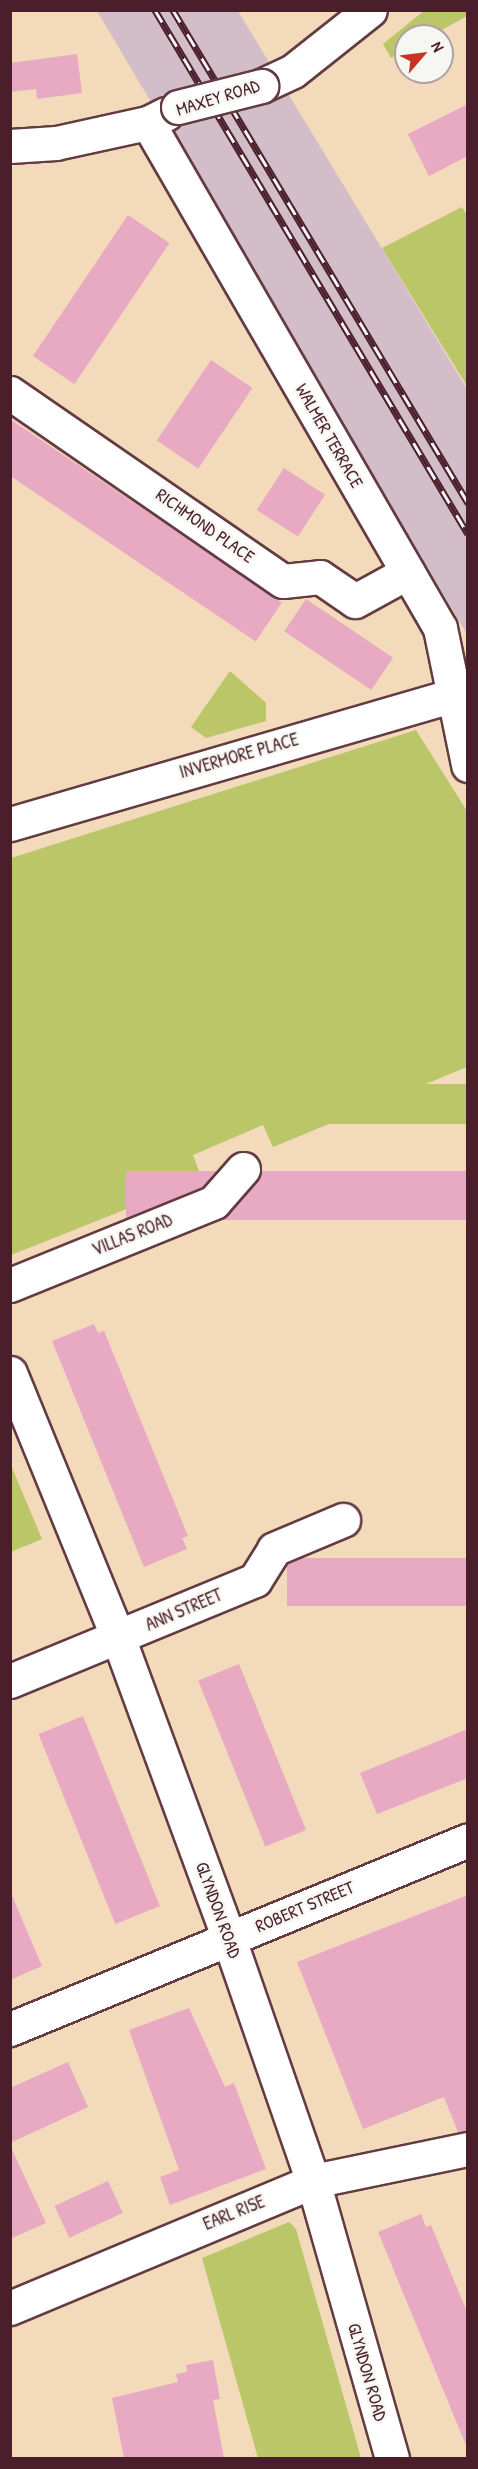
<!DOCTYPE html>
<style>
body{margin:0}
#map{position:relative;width:478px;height:2469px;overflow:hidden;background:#f2dabb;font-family:"Patrick Hand",sans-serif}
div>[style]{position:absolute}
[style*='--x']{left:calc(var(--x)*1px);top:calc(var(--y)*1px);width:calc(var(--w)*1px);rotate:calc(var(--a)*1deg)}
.industrial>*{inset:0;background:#d2bdc8}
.green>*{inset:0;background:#bac668;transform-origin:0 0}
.building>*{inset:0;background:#e8a9c3;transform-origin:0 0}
.roads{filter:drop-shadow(2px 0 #633b41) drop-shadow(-2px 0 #633b41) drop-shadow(0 2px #633b41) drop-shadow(0 -2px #633b41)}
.minor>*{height:33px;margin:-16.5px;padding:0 16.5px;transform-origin:16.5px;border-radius:16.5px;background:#fff}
.rail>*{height:7px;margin-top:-3.5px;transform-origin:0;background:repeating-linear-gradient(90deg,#f6f6f2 0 14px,#4a1f2b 0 28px);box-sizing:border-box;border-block:2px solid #4a1f2b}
.bridges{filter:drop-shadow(2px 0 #633b41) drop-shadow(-2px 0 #633b41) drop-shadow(0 2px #633b41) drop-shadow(0 -2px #633b41)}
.minor-bridge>*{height:33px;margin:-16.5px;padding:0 16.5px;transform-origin:16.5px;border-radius:16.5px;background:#fff}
span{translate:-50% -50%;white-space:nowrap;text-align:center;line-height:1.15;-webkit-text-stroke:5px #f6f6f2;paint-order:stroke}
.street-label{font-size:18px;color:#4a1f2b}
.frame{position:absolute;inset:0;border:12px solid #4a1f2b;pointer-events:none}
.north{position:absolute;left:394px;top:24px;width:60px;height:60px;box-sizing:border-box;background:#f6f6f2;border:2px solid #b1a0a2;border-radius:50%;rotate:62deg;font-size:16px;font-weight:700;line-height:24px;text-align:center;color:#4a1f2b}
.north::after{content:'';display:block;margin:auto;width:21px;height:27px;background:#c8321e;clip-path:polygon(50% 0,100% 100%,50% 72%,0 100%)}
</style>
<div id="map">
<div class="industrial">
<div style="clip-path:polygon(97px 11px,238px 11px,467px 389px,467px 634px)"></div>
</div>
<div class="green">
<div style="clip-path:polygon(425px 10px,467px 11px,467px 16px,431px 36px,406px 36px,406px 49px,391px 58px,383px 44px)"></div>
<div style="clip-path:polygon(462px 207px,468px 217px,467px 386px,382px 248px)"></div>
<div style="clip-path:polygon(230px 671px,266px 703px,266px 721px,206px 738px,191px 727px)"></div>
<div style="clip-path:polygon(416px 730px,467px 811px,467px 1067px,273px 1147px,263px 1125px,193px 1155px,202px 1179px,11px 1255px,11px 858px)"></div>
<div style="left:467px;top:1084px;width:40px;height:191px;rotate:90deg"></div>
<div style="clip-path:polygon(10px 1463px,42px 1539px,11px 1552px,10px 1552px)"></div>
<div style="clip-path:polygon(289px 2222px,296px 2229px,361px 2458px,258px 2458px,202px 2258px)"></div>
</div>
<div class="building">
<div style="clip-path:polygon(77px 54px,82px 93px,37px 99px,36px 89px,10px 92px,10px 63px)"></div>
<div style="clip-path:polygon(468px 104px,468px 156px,429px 176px,408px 134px)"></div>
<div style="left:128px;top:215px;width:50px;height:170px;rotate:34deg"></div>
<div style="left:211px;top:360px;width:50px;height:97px;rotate:34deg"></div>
<div style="left:10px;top:419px;width:328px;height:47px;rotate:34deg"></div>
<div style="left:284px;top:468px;width:49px;height:50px;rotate:33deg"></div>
<div style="left:306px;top:599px;width:105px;height:39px;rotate:34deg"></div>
<div style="left:468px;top:1171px;width:49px;height:342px;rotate:90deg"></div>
<div style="clip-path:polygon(94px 1324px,98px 1333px,104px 1331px,188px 1536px,182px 1538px,187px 1549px,144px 1567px,52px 1341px)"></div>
<div style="left:468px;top:1558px;width:48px;height:181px;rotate:90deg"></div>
<div style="left:239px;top:1664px;width:179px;height:44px;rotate:68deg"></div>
<div style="left:83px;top:1716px;width:205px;height:48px;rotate:68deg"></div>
<div style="clip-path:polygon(468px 1729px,468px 1778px,377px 1814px,360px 1773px)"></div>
<div style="clip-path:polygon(10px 1891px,42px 1966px,10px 1980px)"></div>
<div style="clip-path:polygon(468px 1895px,468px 2131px,458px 2132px,444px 2097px,363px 2129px,297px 1962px)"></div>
<div style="clip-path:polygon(189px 2008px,225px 2087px,234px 2083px,266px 2169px,170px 2205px,160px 2177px,179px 2170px,129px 2030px)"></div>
<div style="clip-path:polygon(68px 2062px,88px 2107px,10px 2143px,10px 2088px)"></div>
<div style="clip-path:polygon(10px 2145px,46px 2223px,10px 2239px)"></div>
<div style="left:108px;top:2181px;width:35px;height:59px;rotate:65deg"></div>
<div style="clip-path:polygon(421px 2214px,426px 2227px,431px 2225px,468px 2314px,468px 2450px,378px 2232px)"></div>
<div style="clip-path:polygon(213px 2360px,220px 2399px,213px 2400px,224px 2458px,124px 2458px,112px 2398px,178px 2382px,176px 2374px,187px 2372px,186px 2365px)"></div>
</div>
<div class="roads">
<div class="minor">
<div style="--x:261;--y:86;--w:35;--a:-25"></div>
<div style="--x:293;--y:71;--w:98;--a:-38.4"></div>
<div style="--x:148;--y:123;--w:583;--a:59.96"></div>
<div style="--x:440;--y:628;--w:140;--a:78.4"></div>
<div style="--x:10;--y:146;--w:46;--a:-3.7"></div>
<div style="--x:56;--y:143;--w:94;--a:-12.3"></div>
<div style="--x:148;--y:123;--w:20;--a:-27"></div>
<div style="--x:10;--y:393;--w:331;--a:34.6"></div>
<div style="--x:283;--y:581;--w:37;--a:-6"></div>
<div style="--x:320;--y:577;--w:42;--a:34.4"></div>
<div style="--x:355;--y:601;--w:60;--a:-28.7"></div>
<div style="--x:10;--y:824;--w:477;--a:-16.2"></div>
<div style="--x:10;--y:1285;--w:220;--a:-22.1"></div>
<div style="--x:214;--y:1202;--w:44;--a:-48.7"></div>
<div style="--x:10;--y:1373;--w:285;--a:67.8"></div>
<div style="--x:118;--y:1637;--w:322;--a:69.8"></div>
<div style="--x:229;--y:1939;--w:256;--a:70.9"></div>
<div style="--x:313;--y:2181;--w:288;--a:74.1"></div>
<div style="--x:10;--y:1681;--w:265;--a:-22.4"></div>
<div style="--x:255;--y:1580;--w:36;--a:-58"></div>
<div style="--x:274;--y:1549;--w:75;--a:-22.8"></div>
<div style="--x:10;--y:2029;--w:495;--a:-22.4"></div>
<div style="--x:10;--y:2308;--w:329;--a:-22.7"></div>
<div style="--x:313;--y:2181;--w:158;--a:-11.7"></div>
</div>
</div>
<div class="rail">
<div style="--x:155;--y:10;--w:610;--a:59.15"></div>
<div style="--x:173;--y:10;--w:575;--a:59.1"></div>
</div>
<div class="bridges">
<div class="minor-bridge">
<div style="--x:178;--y:107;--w:86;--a:-14.2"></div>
</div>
</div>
<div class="street-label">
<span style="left:218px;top:98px;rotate:-17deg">MAXEY ROAD</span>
<span style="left:329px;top:436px;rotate:60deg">WALMER TERRACE</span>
<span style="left:205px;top:526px;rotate:35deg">RICHMOND PLACE</span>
<span style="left:239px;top:756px;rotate:-16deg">INVERMORE PLACE</span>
<span style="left:132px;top:1235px;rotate:-22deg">VILLAS ROAD</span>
<span style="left:184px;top:1610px;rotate:-23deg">ANN STREET</span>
<span style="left:305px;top:1907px;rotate:-23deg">ROBERT STREET</span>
<span style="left:218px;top:1910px;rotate:70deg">GLYNDON ROAD</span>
<span style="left:234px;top:2213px;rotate:-22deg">EARL RISE</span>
<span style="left:367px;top:2372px;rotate:74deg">GLYNDON ROAD</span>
</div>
<div class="frame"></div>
<div class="north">N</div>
</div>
